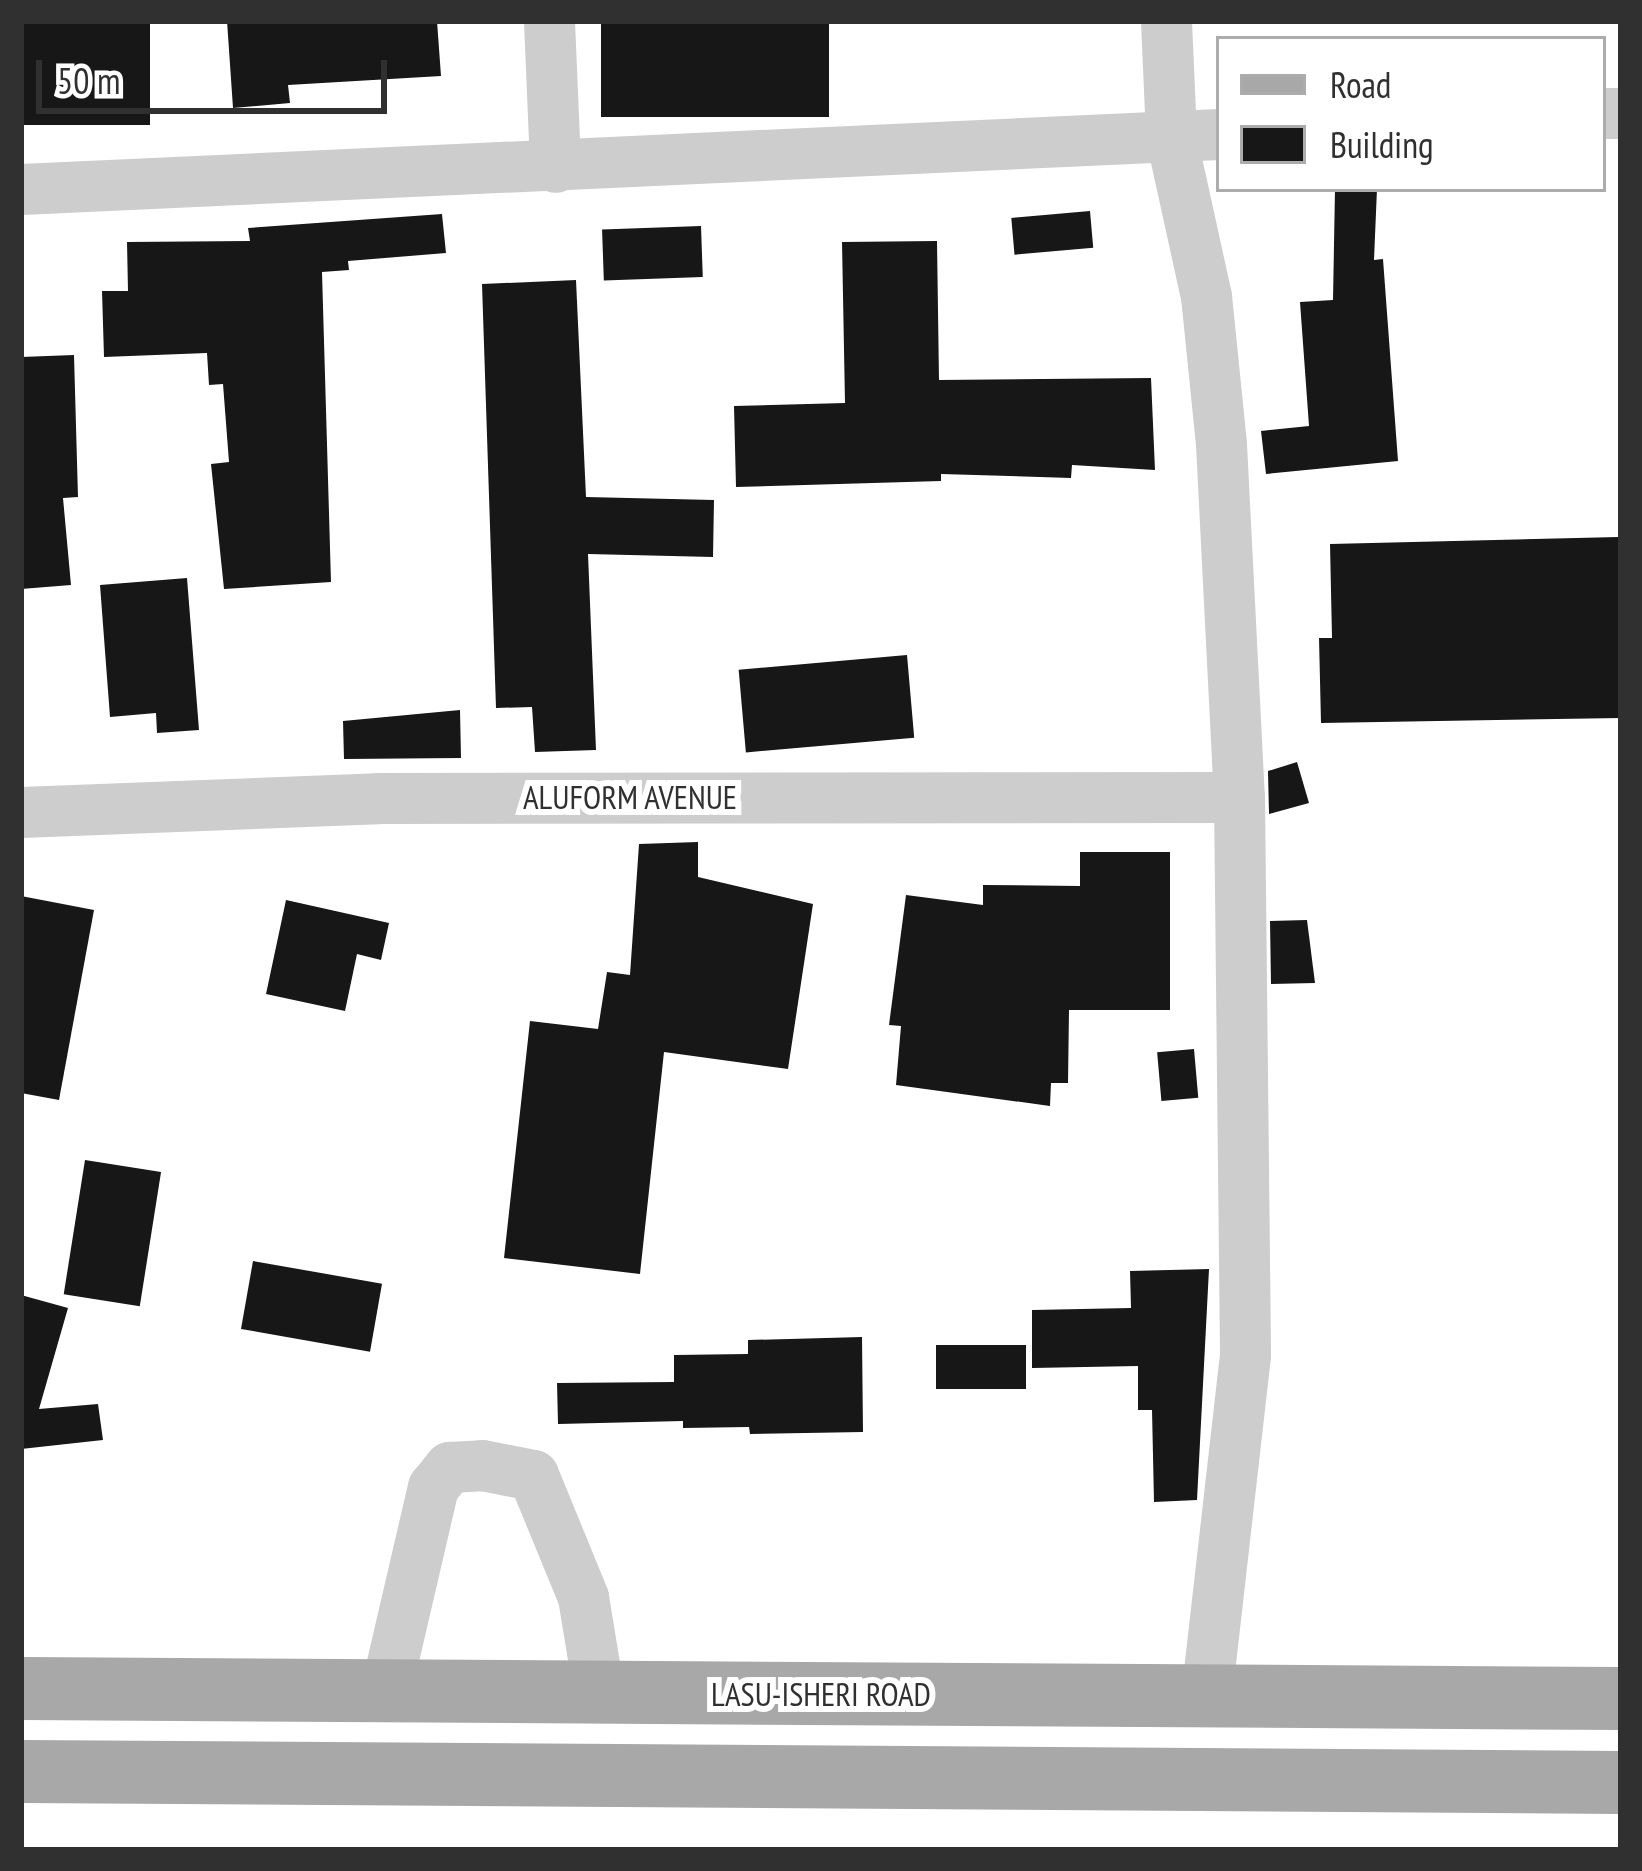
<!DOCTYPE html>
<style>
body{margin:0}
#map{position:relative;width:1642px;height:1871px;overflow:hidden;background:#fff;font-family:"PT Sans Narrow",sans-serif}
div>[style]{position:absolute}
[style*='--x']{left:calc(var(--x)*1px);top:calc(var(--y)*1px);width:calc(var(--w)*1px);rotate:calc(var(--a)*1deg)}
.building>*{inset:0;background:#171717;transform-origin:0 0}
.minor>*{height:51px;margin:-25.5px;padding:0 25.5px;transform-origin:25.5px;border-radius:25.5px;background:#cdcdcd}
.major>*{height:63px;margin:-31.5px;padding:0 31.5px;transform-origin:31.5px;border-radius:31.5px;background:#a8a8a8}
span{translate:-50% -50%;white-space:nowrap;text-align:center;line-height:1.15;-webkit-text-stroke:12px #fff;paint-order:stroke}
.street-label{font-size:33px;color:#303030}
.frame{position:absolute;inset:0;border:24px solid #303030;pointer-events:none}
.legend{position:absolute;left:1216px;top:36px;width:390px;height:156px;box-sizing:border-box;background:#fff;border:3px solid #acacac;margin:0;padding:15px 21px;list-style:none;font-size:36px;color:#303030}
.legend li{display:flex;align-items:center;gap:24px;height:60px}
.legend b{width:60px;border:3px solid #acacac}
.scale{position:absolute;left:36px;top:60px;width:351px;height:54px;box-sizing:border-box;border:6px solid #303030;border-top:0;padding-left:15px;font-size:36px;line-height:42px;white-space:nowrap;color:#303030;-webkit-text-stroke:9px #fff;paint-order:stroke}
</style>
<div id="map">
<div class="building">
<div style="left:21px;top:21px;width:129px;height:104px"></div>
<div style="clip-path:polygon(227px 21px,437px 21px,441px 76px,288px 85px,290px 103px,233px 108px)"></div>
<div style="left:601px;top:23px;width:228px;height:94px"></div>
<div style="clip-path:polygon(1335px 189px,1377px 189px,1374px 260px,1383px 259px,1398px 461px,1266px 474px,1261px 431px,1309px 426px,1300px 302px,1333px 300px)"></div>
<div style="left:1090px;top:211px;width:37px;height:79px;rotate:85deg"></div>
<div style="clip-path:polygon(442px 214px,446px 253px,348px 261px,349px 270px,322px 272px,331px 582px,224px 589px,211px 464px,229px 462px,223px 384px,209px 385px,207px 353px,104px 357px,102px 291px,128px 291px,127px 242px,250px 241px,248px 228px)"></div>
<div style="left:701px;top:226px;width:51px;height:99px;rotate:88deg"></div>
<div style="clip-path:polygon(937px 241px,939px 380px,1151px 378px,1155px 470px,1072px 465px,1071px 478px,941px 474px,941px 481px,736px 487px,734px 406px,845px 403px,842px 242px)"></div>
<div style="clip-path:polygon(576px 280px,586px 497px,714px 500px,713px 557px,588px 554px,596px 750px,535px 752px,532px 707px,496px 708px,482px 284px)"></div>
<div style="clip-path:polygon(74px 355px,78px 497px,63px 498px,71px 585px,21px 589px,21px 357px)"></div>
<div style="clip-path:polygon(1618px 537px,1621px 718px,1321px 723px,1319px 638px,1332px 638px,1330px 544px)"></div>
<div style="clip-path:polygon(187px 578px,199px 730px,157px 733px,156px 713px,110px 717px,100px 585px)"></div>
<div style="left:907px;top:655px;width:83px;height:169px;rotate:85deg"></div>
<div style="clip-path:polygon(460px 710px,461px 758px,344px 759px,343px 721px)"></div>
<div style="clip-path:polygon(1297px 762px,1309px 803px,1269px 814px,1268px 771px)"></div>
<div style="clip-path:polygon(698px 842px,698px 877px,813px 904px,788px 1069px,664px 1052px,640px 1274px,504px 1258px,530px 1021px,598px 1029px,607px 972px,630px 975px,639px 844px)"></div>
<div style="clip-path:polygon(1080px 852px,1170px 852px,1170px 1010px,1069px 1010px,1068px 1083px,1051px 1083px,1050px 1106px,896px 1085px,901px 1026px,889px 1025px,906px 895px,983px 905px,983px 885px,1080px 886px)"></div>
<div style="clip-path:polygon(21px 896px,94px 910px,59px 1100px,21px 1093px)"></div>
<div style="clip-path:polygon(286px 900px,389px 923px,381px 960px,357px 954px,345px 1011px,266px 994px)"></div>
<div style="clip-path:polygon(1307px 920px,1315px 983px,1271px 984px,1270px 921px)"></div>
<div style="left:1194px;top:1049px;width:49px;height:37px;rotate:85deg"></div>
<div style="left:85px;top:1160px;width:77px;height:136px;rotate:9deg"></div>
<div style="left:253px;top:1261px;width:131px;height:69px;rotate:10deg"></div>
<div style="clip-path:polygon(1209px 1269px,1197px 1500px,1154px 1502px,1152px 1410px,1138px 1410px,1138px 1366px,1032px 1368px,1032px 1310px,1131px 1308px,1130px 1271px)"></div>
<div style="clip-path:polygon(21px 1295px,68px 1308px,39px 1409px,98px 1404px,103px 1440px,21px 1449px)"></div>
<div style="clip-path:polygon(862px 1337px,863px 1432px,750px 1434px,749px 1427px,683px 1428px,683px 1421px,558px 1424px,557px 1383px,674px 1382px,674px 1355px,748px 1354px,748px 1340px)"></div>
<div style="left:1026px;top:1345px;width:44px;height:90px;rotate:90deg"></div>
</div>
<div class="minor">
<div style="--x:549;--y:21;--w:146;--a:87.6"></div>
<div style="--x:1166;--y:21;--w:116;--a:87.5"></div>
<div style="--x:1171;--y:137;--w:163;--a:77.6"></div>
<div style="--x:1206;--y:296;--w:149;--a:84.2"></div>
<div style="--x:1221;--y:444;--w:353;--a:87.1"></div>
<div style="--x:1239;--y:797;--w:558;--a:89.38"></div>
<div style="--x:1245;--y:1355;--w:338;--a:96.5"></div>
<div style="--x:1603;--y:113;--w:18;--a:0"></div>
<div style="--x:21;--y:189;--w:1199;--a:-2.63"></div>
<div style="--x:21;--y:812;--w:357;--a:-2.2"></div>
<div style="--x:378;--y:798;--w:861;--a:-0.07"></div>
<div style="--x:385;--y:1693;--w:212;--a:-76.9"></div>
<div style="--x:433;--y:1487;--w:26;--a:-51"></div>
<div style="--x:449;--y:1467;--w:33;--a:-3"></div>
<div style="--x:482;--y:1465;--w:52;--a:11.1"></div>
<div style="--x:533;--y:1475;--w:132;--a:67.7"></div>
<div style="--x:583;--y:1597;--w:99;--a:80.7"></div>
</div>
<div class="major">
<div style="--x:21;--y:1688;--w:1600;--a:0.36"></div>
<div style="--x:21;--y:1771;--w:1600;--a:0.39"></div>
</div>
<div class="street-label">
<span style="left:630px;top:797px">ALUFORM AVENUE</span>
<span style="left:821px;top:1694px">LASU-ISHERI ROAD</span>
</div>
<div class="frame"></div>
<ul class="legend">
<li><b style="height:15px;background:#a8a8a8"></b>Road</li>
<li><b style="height:33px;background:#171717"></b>Building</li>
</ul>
<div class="scale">50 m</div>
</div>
